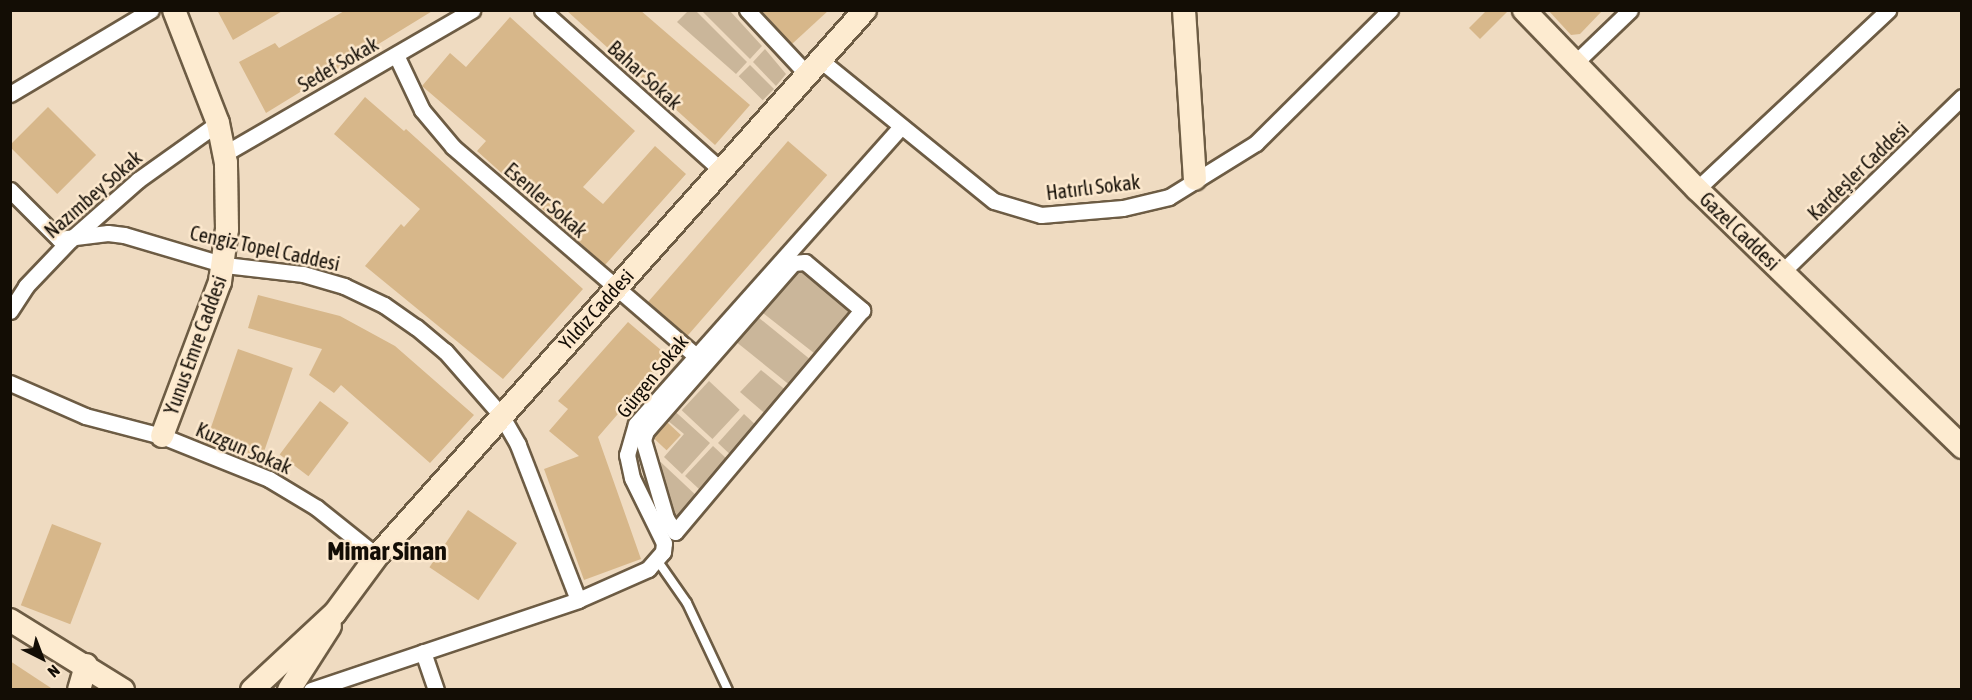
<!DOCTYPE html>
<meta charset="utf-8">
<style>
body{margin:0}
#map{position:relative;width:1972px;height:700px;overflow:hidden;background:#efdbc1;font-family:"Asap Condensed",sans-serif}
div>[style]{position:absolute}
[style*='--x']{left:calc(var(--x)*1px);top:calc(var(--y)*1px);width:calc(var(--w)*1px);rotate:calc(var(--a)*1deg)}
.green>*{inset:0;background:#cab69a;transform-origin:0 0}
.building>*{inset:0;background:#d7b78a;transform-origin:0 0}
.roads{filter:drop-shadow(2px 0 #6d5c44) drop-shadow(-2px 0 #6d5c44) drop-shadow(0 2px #6d5c44) drop-shadow(0 -2px #6d5c44)}
.lane>*{height:8px;margin:-4px;padding:0 4px;transform-origin:4px;border-radius:4px;background:#fff}
.street>*{height:15px;margin:-7.5px;padding:0 7.5px;transform-origin:7.5px;border-radius:7.5px;background:#fff}
.secondary>*{height:22px;margin:-11px;padding:0 11px;transform-origin:11px;border-radius:11px;background:#fdebd0}
span{translate:-50% -50%;white-space:nowrap;text-align:center;line-height:1.15;-webkit-text-stroke:5px #fce8cd;paint-order:stroke}
.street-label{font-size:20px;color:#130d05}
.district-label{font-size:26px;color:#130d05;font-weight:700}
.frame{position:absolute;inset:0;border:12px solid #130d05;pointer-events:none}
.north{position:absolute;left:12px;top:628px;width:60px;height:60px;-webkit-text-stroke:4px #fce8cd;paint-order:stroke;rotate:138deg;font-size:16px;font-weight:700;line-height:24px;text-align:center;color:#130d05}
.north::after{content:'';display:block;margin:auto;width:21px;height:27px;background:#130d05;clip-path:polygon(50% 0,100% 100%,50% 72%,0 100%)}
</style>
<div id="map">
<div class="green">
<div style="clip-path:polygon(688px 11px,696px 11px,747px 62px,736px 74px,677px 22px)"></div>
<div style="clip-path:polygon(702px 11px,730px 11px,762px 46px,750px 59px)"></div>
<div style="clip-path:polygon(765px 49px,786px 74px,776px 86px,753px 62px)"></div>
<div style="left:750px;top:65px;width:34px;height:16px;rotate:45deg"></div>
<div style="clip-path:polygon(792px 268px,798px 273px,802px 269px,858px 309px,819px 357px,758px 309px)"></div>
<div style="left:753px;top:313px;width:77px;height:33px;rotate:39deg"></div>
<div style="clip-path:polygon(761px 370px,788px 392px,770px 418px,740px 392px)"></div>
<div style="left:709px;top:381px;width:42px;height:40px;rotate:43deg"></div>
<div style="clip-path:polygon(669px 406px,710px 443px,682px 474px,664px 457px,684px 434px,667px 420px,648px 438px)"></div>
<div style="clip-path:polygon(744px 414px,759px 428px,735px 459px,718px 443px)"></div>
<div style="left:713px;top:446px;width:25px;height:41px;rotate:43deg"></div>
<div style="clip-path:polygon(650px 452px,700px 499px,676px 529px)"></div>
</div>
<div class="building">
<div style="clip-path:polygon(217px 10px,284px 10px,233px 40px)"></div>
<div style="clip-path:polygon(346px 10px,434px 10px,266px 113px,239px 62px,275px 43px,279px 48px)"></div>
<div style="clip-path:polygon(566px 10px,640px 10px,750px 105px,715px 145px)"></div>
<div style="clip-path:polygon(761px 10px,829px 10px,792px 44px)"></div>
<div style="clip-path:polygon(1487px 10px,1509px 10px,1480px 39px,1469px 28px)"></div>
<div style="clip-path:polygon(1548px 10px,1603px 10px,1580px 34px,1571px 35px)"></div>
<div style="clip-path:polygon(510px 17px,635px 131px,583px 187px,603px 204px,655px 146px,686px 174px,605px 265px,477px 151px,486px 141px,422px 86px,450px 53px,466px 67px)"></div>
<div style="clip-path:polygon(365px 97px,404px 131px,406px 129px,583px 289px,503px 379px,365px 266px,401px 224px,404px 227px,420px 209px,334px 134px)"></div>
<div style="left:48px;top:107px;width:68px;height:55px;rotate:45deg"></div>
<div style="left:788px;top:141px;width:52px;height:213px;rotate:41deg"></div>
<div style="clip-path:polygon(258px 295px,340px 316px,395px 346px,474px 415px,430px 463px,341px 385px,334px 393px,309px 375px,322px 349px,248px 328px)"></div>
<div style="clip-path:polygon(628px 322px,668px 356px,598px 437px,641px 559px,584px 580px,544px 469px,579px 456px,549px 431px,568px 409px,558px 401px)"></div>
<div style="left:238px;top:349px;width:58px;height:100px;rotate:19deg"></div>
<div style="left:320px;top:401px;width:36px;height:67px;rotate:37deg"></div>
<div style="left:667px;top:422px;width:19px;height:21px;rotate:43deg"></div>
<div style="left:468px;top:510px;width:59px;height:69px;rotate:34deg"></div>
<div style="left:52px;top:524px;width:53px;height:87px;rotate:21deg"></div>
<div style="clip-path:polygon(10px 661px,54px 690px,10px 690px)"></div>
</div>
<div class="roads">
<div class="lane">
<div style="--x:657;--y:560;--w:52;--a:55.1"></div>
<div style="--x:687;--y:603;--w:96;--a:64.8"></div>
</div>
<div class="street">
<div style="--x:542;--y:10;--w:240;--a:41.8"></div>
<div style="--x:747;--y:10;--w:85;--a:46.9"></div>
<div style="--x:396;--y:55;--w:61;--a:64.7"></div>
<div style="--x:422;--y:110;--w:48;--a:50"></div>
<div style="--x:453;--y:147;--w:328;--a:40.7"></div>
<div style="--x:819;--y:59;--w:225;--a:39.1"></div>
<div style="--x:994;--y:201;--w:49;--a:16.6"></div>
<div style="--x:1041;--y:215;--w:82;--a:-4.9"></div>
<div style="--x:1123;--y:208;--w:47;--a:-13.4"></div>
<div style="--x:1169;--y:197;--w:102;--a:-31.8"></div>
<div style="--x:1256;--y:143;--w:189;--a:-44.8"></div>
<div style="--x:1575;--y:63;--w:76;--a:-43.9"></div>
<div style="--x:10;--y:94;--w:164;--a:-30.8"></div>
<div style="--x:224;--y:154;--w:287;--a:-30.1"></div>
<div style="--x:1697;--y:189;--w:262;--a:-43.1"></div>
<div style="--x:10;--y:190;--w:69;--a:45"></div>
<div style="--x:59;--y:239;--w:49;--a:-7"></div>
<div style="--x:108;--y:233;--w:16;--a:7"></div>
<div style="--x:124;--y:235;--w:105;--a:16.5"></div>
<div style="--x:225;--y:265;--w:79;--a:6.6"></div>
<div style="--x:303;--y:274;--w:43;--a:16.3"></div>
<div style="--x:344;--y:286;--w:44;--a:25.4"></div>
<div style="--x:384;--y:305;--w:39;--a:35"></div>
<div style="--x:416;--y:327;--w:38;--a:40"></div>
<div style="--x:445;--y:351;--w:85;--a:48.8"></div>
<div style="--x:501;--y:415;--w:34;--a:60"></div>
<div style="--x:518;--y:445;--w:166;--a:68.8"></div>
<div style="--x:805;--y:262;--w:75;--a:40.1"></div>
<div style="--x:862;--y:310;--w:290;--a:130.1"></div>
<div style="--x:675;--y:532;--w:17;--a:-123"></div>
<div style="--x:666;--y:518;--w:81;--a:-106.4"></div>
<div style="--x:643;--y:440;--w:9;--a:-72"></div>
<div style="--x:646;--y:431;--w:223;--a:-48.8"></div>
<div style="--x:793;--y:263;--w:12;--a:-5"></div>
<div style="--x:1782;--y:272;--w:251;--a:-44.2"></div>
<div style="--x:10;--y:311;--w:30;--a:-57"></div>
<div style="--x:26;--y:286;--w:64;--a:-46.3"></div>
<div style="--x:70;--y:240;--w:91;--a:-41.4"></div>
<div style="--x:138;--y:180;--w:98;--a:-35.5"></div>
<div style="--x:10;--y:383;--w:82;--a:23.7"></div>
<div style="--x:85;--y:416;--w:80;--a:14.6"></div>
<div style="--x:162;--y:436;--w:115;--a:21.9"></div>
<div style="--x:269;--y:479;--w:56;--a:31.1"></div>
<div style="--x:317;--y:508;--w:77;--a:38.7"></div>
<div style="--x:423;--y:652;--w:40;--a:71.1"></div>
<div style="--x:311;--y:690;--w:282;--a:-18.6"></div>
<div style="--x:578;--y:600;--w:77;--a:-23.9"></div>
<div style="--x:648;--y:569;--w:23;--a:-49"></div>
<div style="--x:663;--y:552;--w:9;--a:-84"></div>
<div style="--x:664;--y:543;--w:72;--a:-116.2"></div>
<div style="--x:632;--y:478;--w:24;--a:-102"></div>
<div style="--x:627;--y:455;--w:32;--a:-74"></div>
<div style="--x:636;--y:424;--w:397;--a:-48.3"></div>
</div>
<div class="secondary">
<div style="--x:1184;--y:10;--w:169;--a:86.3"></div>
<div style="--x:1524;--y:10;--w:249;--a:46"></div>
<div style="--x:1697;--y:189;--w:370;--a:44.2"></div>
<div style="--x:162;--y:436;--w:165;--a:-69.4"></div>
<div style="--x:220;--y:282;--w:53;--a:-82.5"></div>
<div style="--x:227;--y:229;--w:66;--a:-90.9"></div>
<div style="--x:226;--y:163;--w:41;--a:-101.3"></div>
<div style="--x:218;--y:123;--w:121;--a:-111.3"></div>
<div style="--x:10;--y:620;--w:133;--a:31.8"></div>
<div style="--x:79;--y:690;--w:26;--a:-74"></div>
<div style="--x:252;--y:690;--w:113;--a:-42.9"></div>
<div style="--x:335;--y:613;--w:71;--a:-53.6"></div>
<div style="--x:377;--y:556;--w:732;--a:-48.21"></div>
<div style="--x:289;--y:690;--w:76;--a:-57.4"></div>
</div>
</div>
<div class="street-label">
<span style="left:338px;top:64px;rotate:-30deg">Sedef Sokak</span>
<span style="left:645px;top:75px;rotate:42deg">Bahar Sokak</span>
<span style="left:1858px;top:171px;rotate:-44deg">Kardeşler Caddesi</span>
<span style="left:1093px;top:187px;rotate:-7deg">Hatırlı Sokak</span>
<span style="left:93px;top:194px;rotate:-41deg">Nazımbey Sokak</span>
<span style="left:546px;top:200px;rotate:41deg">Esenler Sokak</span>
<span style="left:1740px;top:231px;rotate:44deg">Gazel Caddesi</span>
<span style="left:265px;top:248px;rotate:12deg">Cengiz Topel Caddesi</span>
<span style="left:596px;top:309px;rotate:-48deg">Yıldız Caddesi</span>
<span style="left:195px;top:345px;rotate:-70deg">Yunus Emre Caddesi</span>
<span style="left:652px;top:376px;rotate:-51deg">Gürgen Sokak</span>
<span style="left:244px;top:448px;rotate:23deg">Kuzgun Sokak</span>
</div>
<div class="district-label">
<span style="left:387px;top:552px">Mimar Sinan</span>
</div>
<div class="frame"></div>
<div class="north">N</div>
</div>
